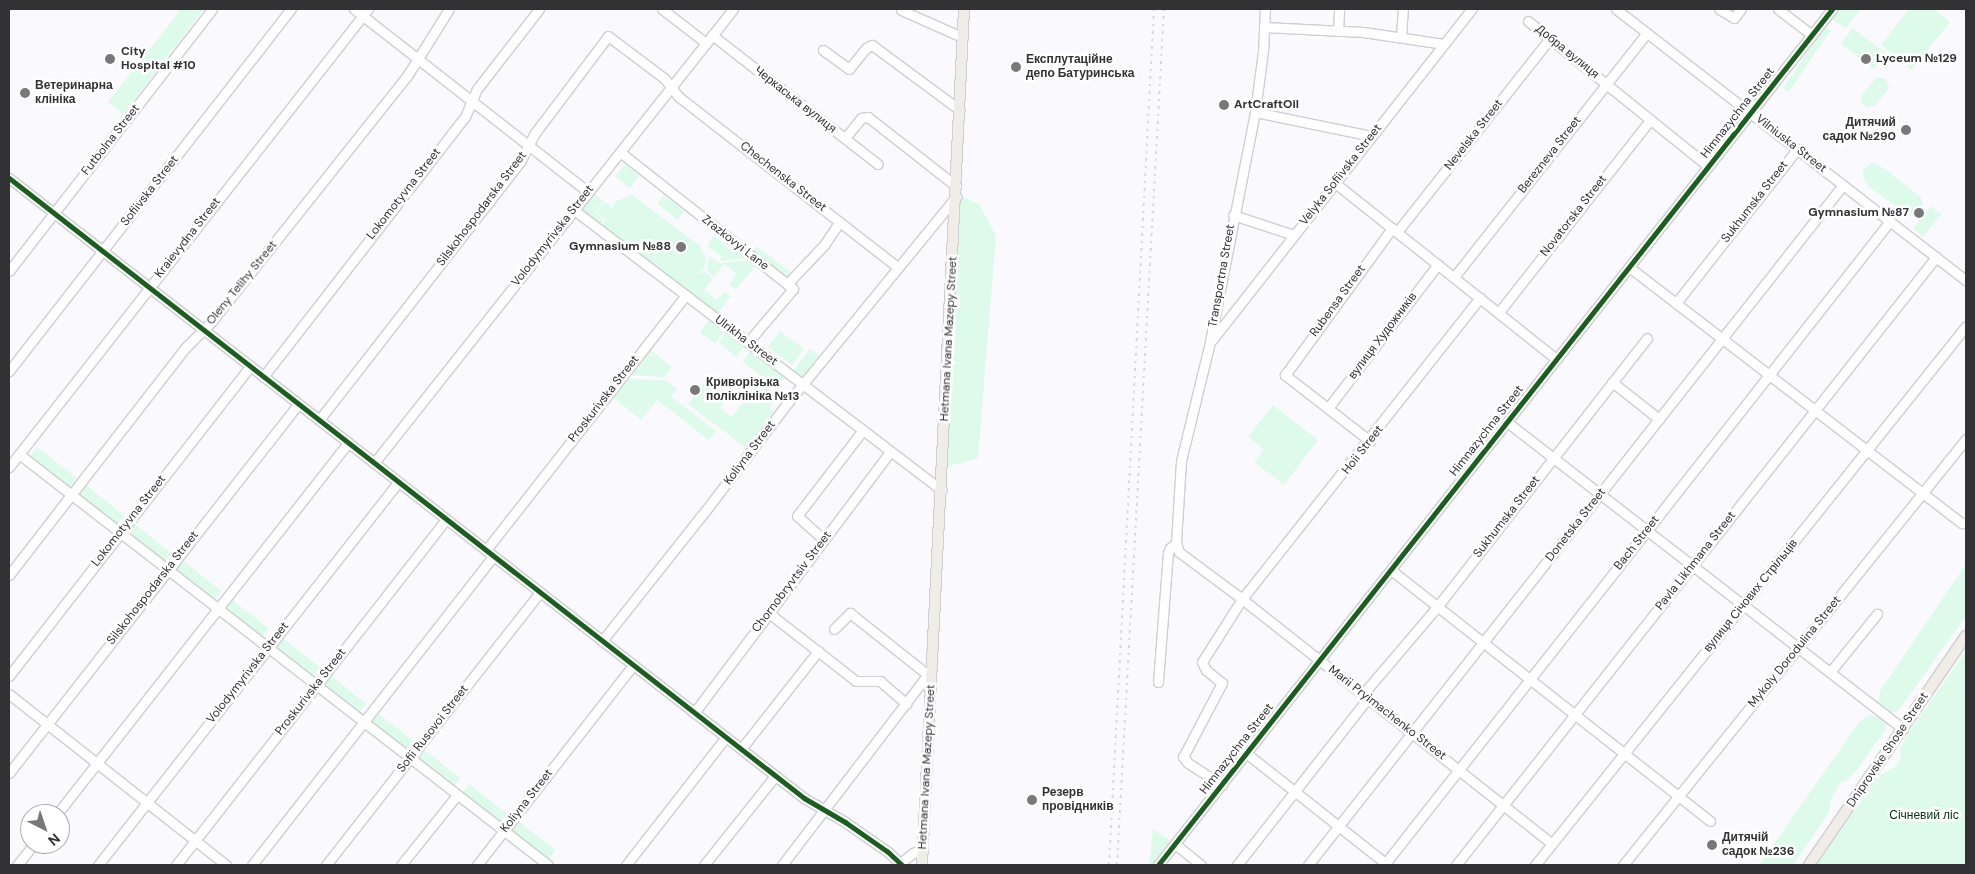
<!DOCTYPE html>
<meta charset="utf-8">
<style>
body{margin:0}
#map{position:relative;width:1975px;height:874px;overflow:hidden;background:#fafafe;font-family:"DM Sans",sans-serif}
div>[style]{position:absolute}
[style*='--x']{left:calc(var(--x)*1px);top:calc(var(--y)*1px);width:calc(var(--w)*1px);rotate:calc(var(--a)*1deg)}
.green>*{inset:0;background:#ddfaea;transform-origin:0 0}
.roads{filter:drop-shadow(1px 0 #cecfd1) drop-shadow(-1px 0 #cecfd1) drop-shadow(0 1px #cecfd1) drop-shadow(0 -1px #cecfd1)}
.minor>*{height:9px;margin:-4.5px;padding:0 4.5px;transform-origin:4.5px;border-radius:4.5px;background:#fefeff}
.major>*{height:10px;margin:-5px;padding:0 5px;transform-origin:5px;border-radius:5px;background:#f0ece7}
.rail>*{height:2px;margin-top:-1px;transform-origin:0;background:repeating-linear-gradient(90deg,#d8d8d9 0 2.5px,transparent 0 7.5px)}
.cycleway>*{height:5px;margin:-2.5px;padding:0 2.5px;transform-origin:2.5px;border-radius:2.5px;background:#1b5e20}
.dots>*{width:14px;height:14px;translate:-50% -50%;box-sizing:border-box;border:2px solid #fff;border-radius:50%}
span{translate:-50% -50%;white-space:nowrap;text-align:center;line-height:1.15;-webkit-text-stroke:5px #fff;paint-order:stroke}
.poi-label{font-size:12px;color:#323235;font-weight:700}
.left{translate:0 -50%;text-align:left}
.right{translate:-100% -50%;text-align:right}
.street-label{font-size:12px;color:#323235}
.park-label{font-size:12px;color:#02321c}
.frame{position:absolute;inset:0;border:10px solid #323235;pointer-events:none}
.north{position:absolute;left:20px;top:804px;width:50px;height:50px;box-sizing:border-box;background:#fff;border:1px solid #adadae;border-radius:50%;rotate:139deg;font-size:14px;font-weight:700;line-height:20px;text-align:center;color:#323235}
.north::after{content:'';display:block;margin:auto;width:18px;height:22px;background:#78787b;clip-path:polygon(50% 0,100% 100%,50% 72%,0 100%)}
</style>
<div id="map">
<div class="green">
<div style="clip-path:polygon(175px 9px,204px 9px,123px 114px,108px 102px,179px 12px)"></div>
<div style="clip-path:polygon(1839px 9px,1861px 9px,1846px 28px,1831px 19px)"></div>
<div style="clip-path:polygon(1909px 9px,1934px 9px,1950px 22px,1912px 70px,1881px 45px)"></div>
<div style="left:1825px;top:26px;width:7px;height:75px;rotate:34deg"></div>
<div style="left:1853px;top:28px;width:42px;height:20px;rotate:38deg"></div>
<div style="clip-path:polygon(1877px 77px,1886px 79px,1889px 88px,1876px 105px,1867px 108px,1862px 103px,1861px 96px)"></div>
<div style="clip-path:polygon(1872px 163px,1882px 167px,1921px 197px,1923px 207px,1921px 211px,1913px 215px,1906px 214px,1867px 185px,1863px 177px,1863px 170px)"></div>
<div style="left:625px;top:164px;width:19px;height:16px;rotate:39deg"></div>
<div style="clip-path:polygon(593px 193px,604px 201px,595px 212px,604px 220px,600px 225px,580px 210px)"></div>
<div style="clip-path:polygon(955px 193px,980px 205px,996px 236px,978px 458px,942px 468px)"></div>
<div style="clip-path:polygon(632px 195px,699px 245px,706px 258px,704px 269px,693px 278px,679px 277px,691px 279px,704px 271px,713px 279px,704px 290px,717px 300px,724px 292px,731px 296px,719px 312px,749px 336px,747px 338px,601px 226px,606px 220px,596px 212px,605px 202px,611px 206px,610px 211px,616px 201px)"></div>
<div style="left:664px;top:195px;width:26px;height:11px;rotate:39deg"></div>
<div style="left:1931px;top:206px;width:13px;height:29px;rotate:39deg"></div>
<div style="clip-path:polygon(714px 236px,729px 248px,732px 245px,748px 258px,719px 261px,722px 257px,707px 246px)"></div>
<div style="left:757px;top:246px;width:44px;height:11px;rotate:38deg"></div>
<div style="clip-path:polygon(709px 256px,719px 263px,750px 260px,756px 265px,736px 290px,729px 284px,737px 274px,724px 264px,714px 277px,707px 271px)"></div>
<div style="left:711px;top:317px;width:19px;height:19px;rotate:36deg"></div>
<div style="left:728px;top:330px;width:23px;height:16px;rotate:38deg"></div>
<div style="left:780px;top:331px;width:30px;height:20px;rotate:37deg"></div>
<div style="clip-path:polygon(647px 347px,672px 367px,665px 377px,626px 375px)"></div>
<div style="left:752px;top:349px;width:43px;height:16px;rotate:36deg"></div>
<div style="left:810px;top:349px;width:11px;height:28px;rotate:38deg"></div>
<div style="clip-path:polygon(708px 378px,730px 395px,720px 408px,732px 417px,759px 381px,778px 396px,769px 408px,774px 412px,746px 448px,688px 404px)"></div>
<div style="clip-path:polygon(623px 379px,665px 380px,677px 389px,671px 397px,716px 431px,709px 440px,657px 400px,641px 420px,610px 395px)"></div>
<div style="clip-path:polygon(1273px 405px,1318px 440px,1284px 485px,1254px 462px,1264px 450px,1248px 437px)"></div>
<div style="left:37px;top:447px;width:50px;height:12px;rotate:38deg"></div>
<div style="left:86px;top:485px;width:49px;height:13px;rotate:39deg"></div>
<div style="left:133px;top:523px;width:49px;height:12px;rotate:38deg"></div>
<div style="left:182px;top:560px;width:50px;height:12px;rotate:38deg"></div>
<div style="clip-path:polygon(1966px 564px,1966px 616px,1899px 710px,1892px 713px,1885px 712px,1878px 703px,1880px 691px)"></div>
<div style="left:230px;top:598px;width:49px;height:12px;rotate:38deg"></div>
<div style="left:280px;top:636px;width:50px;height:12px;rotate:38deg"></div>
<div style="clip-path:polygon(1966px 651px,1966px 865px,1817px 865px,1879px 776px,1896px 766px,1901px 758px,1900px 748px,1907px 735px)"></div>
<div style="left:328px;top:673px;width:49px;height:13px;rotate:39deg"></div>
<div style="left:374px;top:710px;width:49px;height:11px;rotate:38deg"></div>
<div style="clip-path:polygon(1870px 715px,1881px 718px,1886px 724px,1885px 730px,1857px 770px,1845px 782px,1841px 782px,1831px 799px,1829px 813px,1793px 865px,1759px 865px,1860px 721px)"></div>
<div style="left:422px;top:748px;width:49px;height:12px;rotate:38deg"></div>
<div style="left:469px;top:784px;width:50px;height:12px;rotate:38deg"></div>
<div style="left:517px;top:820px;width:49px;height:12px;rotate:38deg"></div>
<div style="clip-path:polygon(1153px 829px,1175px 844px,1156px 865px,1149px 865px)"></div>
</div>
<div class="roads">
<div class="minor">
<div style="--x:354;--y:9;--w:297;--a:38"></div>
<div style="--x:662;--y:9;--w:56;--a:37.7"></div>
<div style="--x:1265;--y:9;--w:42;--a:92.7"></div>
<div style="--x:1263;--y:51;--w:62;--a:97.5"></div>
<div style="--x:1255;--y:112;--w:234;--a:101.1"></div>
<div style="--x:1210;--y:342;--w:122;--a:103.7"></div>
<div style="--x:1181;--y:461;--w:82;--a:93.5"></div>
<div style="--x:1176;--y:543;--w:9;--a:72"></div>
<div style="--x:1179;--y:552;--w:79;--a:36.7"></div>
<div style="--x:1242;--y:599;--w:384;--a:-51.7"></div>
<div style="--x:1616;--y:9;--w:443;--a:37.8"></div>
<div style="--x:1719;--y:9;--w:17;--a:31"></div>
<div style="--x:1734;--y:18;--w:11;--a:-52"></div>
<div style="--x:1778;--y:9;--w:43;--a:37.4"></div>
<div style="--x:901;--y:10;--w:67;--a:23.9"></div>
<div style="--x:1528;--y:21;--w:231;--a:38.9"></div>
<div style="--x:1264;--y:27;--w:99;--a:2.9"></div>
<div style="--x:1363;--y:32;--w:82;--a:8.4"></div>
<div style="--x:1338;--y:31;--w:22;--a:-87"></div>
<div style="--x:712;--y:35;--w:210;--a:37.9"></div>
<div style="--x:1401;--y:36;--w:27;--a:-86"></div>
<div style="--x:823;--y:50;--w:32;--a:36"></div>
<div style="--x:849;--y:69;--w:27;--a:-51"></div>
<div style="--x:866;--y:48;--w:7;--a:-27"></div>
<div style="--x:872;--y:45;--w:109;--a:36.5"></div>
<div style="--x:1255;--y:112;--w:119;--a:11.6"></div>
<div style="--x:845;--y:138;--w:26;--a:-51"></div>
<div style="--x:861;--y:118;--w:7;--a:-8"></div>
<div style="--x:868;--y:117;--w:112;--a:38.1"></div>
<div style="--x:620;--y:152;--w:213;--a:38.3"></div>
<div style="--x:787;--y:284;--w:54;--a:-46.5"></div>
<div style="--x:824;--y:245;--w:27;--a:-56"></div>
<div style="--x:9;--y:178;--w:1008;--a:37.95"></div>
<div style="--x:804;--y:798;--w:48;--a:30.3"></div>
<div style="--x:845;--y:822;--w:52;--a:34.9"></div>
<div style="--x:888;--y:852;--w:19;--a:43"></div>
<div style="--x:1335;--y:183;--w:283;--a:38.5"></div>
<div style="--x:574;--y:210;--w:462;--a:37.3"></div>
<div style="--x:1233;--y:215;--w:64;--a:18.2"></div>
<div style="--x:1397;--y:232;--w:247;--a:-51.7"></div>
<div style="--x:1629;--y:267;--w:420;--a:37.6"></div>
<div style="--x:1962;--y:523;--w:4;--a:0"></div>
<div style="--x:9;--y:271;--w:331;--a:-52.2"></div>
<div style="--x:1454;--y:277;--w:311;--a:-51.7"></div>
<div style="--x:1676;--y:303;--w:196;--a:-51.8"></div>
<div style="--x:1499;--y:312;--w:244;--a:-51.8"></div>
<div style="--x:1212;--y:340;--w:421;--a:-51.9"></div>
<div style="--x:748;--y:342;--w:70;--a:-49.7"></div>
<div style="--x:793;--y:289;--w:8;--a:-140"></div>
<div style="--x:9;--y:371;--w:459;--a:-52.1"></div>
<div style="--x:263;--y:377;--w:329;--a:-52.2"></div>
<div style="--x:465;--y:117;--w:30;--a:-67"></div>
<div style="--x:477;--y:89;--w:101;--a:-52.2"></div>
<div style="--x:1612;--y:382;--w:60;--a:38.2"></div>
<div style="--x:1328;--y:408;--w:181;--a:-52.6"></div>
<div style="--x:319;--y:420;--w:327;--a:-52.1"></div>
<div style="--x:520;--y:162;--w:33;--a:-63"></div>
<div style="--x:535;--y:133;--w:121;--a:-53"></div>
<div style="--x:608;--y:36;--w:70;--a:36.9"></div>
<div style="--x:664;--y:78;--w:24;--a:52"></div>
<div style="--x:679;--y:97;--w:276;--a:37.9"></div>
<div style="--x:1507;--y:422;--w:501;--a:37.78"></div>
<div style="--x:1370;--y:441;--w:108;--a:-142.2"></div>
<div style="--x:1285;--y:375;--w:182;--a:-53.9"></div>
<div style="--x:19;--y:454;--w:670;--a:37.84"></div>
<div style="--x:374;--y:463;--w:579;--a:-51.66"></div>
<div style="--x:9;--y:467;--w:582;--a:-51.91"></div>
<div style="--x:824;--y:540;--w:36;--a:-138"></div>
<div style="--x:797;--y:516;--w:108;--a:-52.5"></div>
<div style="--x:486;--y:550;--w:324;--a:-51.9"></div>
<div style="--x:1391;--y:570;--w:406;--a:38.2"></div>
<div style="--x:9;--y:575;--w:287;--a:-52.2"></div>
<div style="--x:185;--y:348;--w:38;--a:-45"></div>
<div style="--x:212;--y:321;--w:313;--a:-51.5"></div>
<div style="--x:407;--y:76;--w:79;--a:-57.9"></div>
<div style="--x:770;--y:614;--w:109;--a:37.9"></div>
<div style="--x:856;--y:681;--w:24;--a:0"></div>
<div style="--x:880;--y:681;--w:35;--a:41"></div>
<div style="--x:834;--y:629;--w:23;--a:-45"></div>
<div style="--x:850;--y:613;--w:100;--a:38.5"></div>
<div style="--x:602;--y:641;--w:167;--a:-51.6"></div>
<div style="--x:706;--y:510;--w:137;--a:-52.7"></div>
<div style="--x:789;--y:401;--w:264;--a:-50.7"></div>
<div style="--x:1830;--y:672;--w:75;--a:-51"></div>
<div style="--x:9;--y:676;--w:393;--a:-52.1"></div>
<div style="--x:1158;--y:682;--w:129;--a:-85.6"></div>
<div style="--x:1168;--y:553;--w:5;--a:-68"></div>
<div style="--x:1170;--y:548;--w:8;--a:-40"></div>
<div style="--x:9;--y:694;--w:276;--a:38.2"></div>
<div style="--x:1363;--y:694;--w:114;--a:-49.6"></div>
<div style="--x:1437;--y:607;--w:341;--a:-52"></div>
<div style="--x:694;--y:713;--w:326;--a:-53.1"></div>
<div style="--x:741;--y:749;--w:125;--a:-51.8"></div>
<div style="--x:1246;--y:753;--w:181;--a:38.3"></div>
<div style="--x:9;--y:773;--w:469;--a:-51.9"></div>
<div style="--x:1222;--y:785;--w:40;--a:-147.1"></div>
<div style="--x:1188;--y:763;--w:8;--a:-130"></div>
<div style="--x:1183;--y:757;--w:84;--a:-62.2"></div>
<div style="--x:1222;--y:683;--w:21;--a:-141"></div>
<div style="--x:1206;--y:670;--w:9;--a:-117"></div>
<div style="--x:1202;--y:662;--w:75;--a:-57.6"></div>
<div style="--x:1242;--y:599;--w:395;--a:38.3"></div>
<div style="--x:57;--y:814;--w:472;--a:-51.9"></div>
<div style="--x:1175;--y:844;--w:33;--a:39"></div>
<div style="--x:17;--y:865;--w:27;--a:-51"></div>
<div style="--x:98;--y:865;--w:487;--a:-51.9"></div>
<div style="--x:176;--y:865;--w:439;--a:-52"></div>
<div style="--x:252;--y:865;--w:392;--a:-52"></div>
<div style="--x:326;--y:865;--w:347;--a:-51.9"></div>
<div style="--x:401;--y:865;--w:90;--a:-51.3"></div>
<div style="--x:477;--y:865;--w:254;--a:-52"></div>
<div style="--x:626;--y:865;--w:162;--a:-52"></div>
<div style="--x:704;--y:865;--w:114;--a:-51.4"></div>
<div style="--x:782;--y:865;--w:245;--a:-52.6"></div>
<div style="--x:898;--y:865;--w:19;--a:-39"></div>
<div style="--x:913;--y:853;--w:11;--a:-22"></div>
<div style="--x:1158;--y:865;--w:1090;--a:-51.78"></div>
<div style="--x:1237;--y:865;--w:212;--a:-51.9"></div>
<div style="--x:1308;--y:865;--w:865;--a:-51.81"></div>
<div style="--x:1384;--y:865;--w:819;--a:-51.84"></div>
<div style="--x:1456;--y:865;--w:775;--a:-51.71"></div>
<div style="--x:1535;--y:865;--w:690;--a:-51.35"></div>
<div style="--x:1623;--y:865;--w:547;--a:-51.16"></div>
</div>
<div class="major">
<div style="--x:922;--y:865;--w:857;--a:-87.19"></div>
<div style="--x:1809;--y:865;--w:278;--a:-55.6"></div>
</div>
</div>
<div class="rail">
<div style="--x:1109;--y:865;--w:857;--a:-86.99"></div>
<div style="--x:1117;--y:865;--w:857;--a:-86.86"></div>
</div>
<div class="cycleway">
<div style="--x:9;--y:178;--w:1008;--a:37.95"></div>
<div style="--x:804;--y:798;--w:48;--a:30.3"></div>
<div style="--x:845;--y:822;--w:52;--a:34.9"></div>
<div style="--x:888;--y:852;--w:19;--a:43"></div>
<div style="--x:1158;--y:865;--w:1090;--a:-51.78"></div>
</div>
<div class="dots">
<div style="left:110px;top:59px;background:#78787b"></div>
<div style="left:1866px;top:59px;background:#78787b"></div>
<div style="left:1016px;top:67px;background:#78787b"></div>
<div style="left:25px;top:93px;background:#78787b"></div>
<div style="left:1224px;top:105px;background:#78787b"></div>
<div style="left:1906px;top:130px;background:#78787b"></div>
<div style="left:1919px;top:213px;background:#78787b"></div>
<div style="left:681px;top:247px;background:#78787b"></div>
<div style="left:695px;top:390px;background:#78787b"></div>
<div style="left:1032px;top:800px;background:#78787b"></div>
<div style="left:1712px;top:845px;background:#78787b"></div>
</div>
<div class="poi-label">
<span class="left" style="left:121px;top:59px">City<br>Hospital #10</span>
<span class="left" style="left:1876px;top:59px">Lyceum №129</span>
<span class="left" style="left:1026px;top:67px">Експлутаційне<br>депо Батуринська</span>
<span class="left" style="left:35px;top:93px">Ветеринарна<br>клініка</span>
<span class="left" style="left:1234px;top:105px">ArtCraftOil</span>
<span class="right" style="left:1896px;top:130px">Дитячий<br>садок №290</span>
<span class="right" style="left:1909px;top:213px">Gymnasium №87</span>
<span class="right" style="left:671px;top:247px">Gymnasium №88</span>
<span class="left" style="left:706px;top:390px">Криворізька<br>поліклініка №13</span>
<span class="left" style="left:1042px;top:800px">Резерв<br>провідників</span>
<span class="left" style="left:1722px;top:845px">Дитячій<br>садок №236</span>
</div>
<div class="street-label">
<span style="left:1567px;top:52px;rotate:39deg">Добра вулиця</span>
<span style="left:795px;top:100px;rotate:38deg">Черкаська вулиця</span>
<span style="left:1738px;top:113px;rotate:-52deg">Himnazychna Street</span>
<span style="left:1474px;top:135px;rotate:-52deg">Nevelska Street</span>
<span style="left:111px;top:140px;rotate:-52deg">Futbolna Street</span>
<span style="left:1791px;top:144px;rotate:38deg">Vilniuska Street</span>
<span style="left:1550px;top:155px;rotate:-52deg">Berezneva Street</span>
<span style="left:1341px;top:175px;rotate:-52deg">Velyka Sofiivska Street</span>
<span style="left:783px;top:177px;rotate:38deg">Chechenska Street</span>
<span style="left:150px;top:191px;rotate:-52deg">Sofiivska Street</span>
<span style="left:404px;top:194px;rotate:-52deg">Lokomotyvna Street</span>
<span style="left:1755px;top:202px;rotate:-52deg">Sukhumska Street</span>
<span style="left:482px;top:209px;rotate:-53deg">Silskohospodarska Street</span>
<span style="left:1574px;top:216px;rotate:-52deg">Novatorska Street</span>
<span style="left:553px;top:236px;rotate:-52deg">Volodymyrivska Street</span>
<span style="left:188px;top:238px;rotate:-52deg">Kraievydna Street</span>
<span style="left:735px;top:243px;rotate:38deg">Zrazkovyi Lane</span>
<span style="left:1222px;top:276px;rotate:-80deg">Transportna Street</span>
<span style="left:242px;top:283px;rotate:-51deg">Oleny Telihy Street</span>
<span style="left:1338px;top:301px;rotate:-54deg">Rubensa Street</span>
<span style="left:1383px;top:336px;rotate:-53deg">вулиця Художників</span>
<span style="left:949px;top:339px;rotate:-87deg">Hetmana Ivana Mazepy Street</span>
<span style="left:746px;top:341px;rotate:37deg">Ulrikha Street</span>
<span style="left:604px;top:399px;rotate:-52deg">Proskurivska Street</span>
<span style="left:1487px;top:431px;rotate:-52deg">Himnazychna Street</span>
<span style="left:1363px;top:450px;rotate:-52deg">Hoii Street</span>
<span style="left:750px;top:453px;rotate:-53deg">Koliyna Street</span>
<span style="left:1507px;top:517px;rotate:-52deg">Sukhumska Street</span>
<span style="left:129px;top:521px;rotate:-52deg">Lokomotyvna Street</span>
<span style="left:1576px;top:525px;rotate:-52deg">Donetska Street</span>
<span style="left:1637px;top:543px;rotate:-52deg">Bach Street</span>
<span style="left:1696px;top:561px;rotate:-52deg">Pavla Likhmana Street</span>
<span style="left:792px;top:582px;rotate:-53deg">Chornobryvtsiv Street</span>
<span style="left:153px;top:588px;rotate:-52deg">Silskohospodarska Street</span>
<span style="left:1751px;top:596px;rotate:-51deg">вулиця Січових Стрільців</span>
<span style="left:1795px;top:652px;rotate:-51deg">Mykoly Dorodulina Street</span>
<span style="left:248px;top:673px;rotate:-52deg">Volodymyrivska Street</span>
<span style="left:311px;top:692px;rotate:-52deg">Proskurivska Street</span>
<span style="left:1387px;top:713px;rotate:38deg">Marii Pryimachenko Street</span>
<span style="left:433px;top:729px;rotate:-52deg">Sofii Rusovoi Street</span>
<span style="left:1237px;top:749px;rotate:-52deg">Himnazychna Street</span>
<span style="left:1888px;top:750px;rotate:-56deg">Dniprovske Shose Street</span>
<span style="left:927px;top:767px;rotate:-87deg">Hetmana Ivana Mazepy Street</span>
<span style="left:527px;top:801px;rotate:-52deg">Koliyna Street</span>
</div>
<div class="park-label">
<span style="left:1924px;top:816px">Січневий ліс</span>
</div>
<div class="frame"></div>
<div class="north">N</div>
</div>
